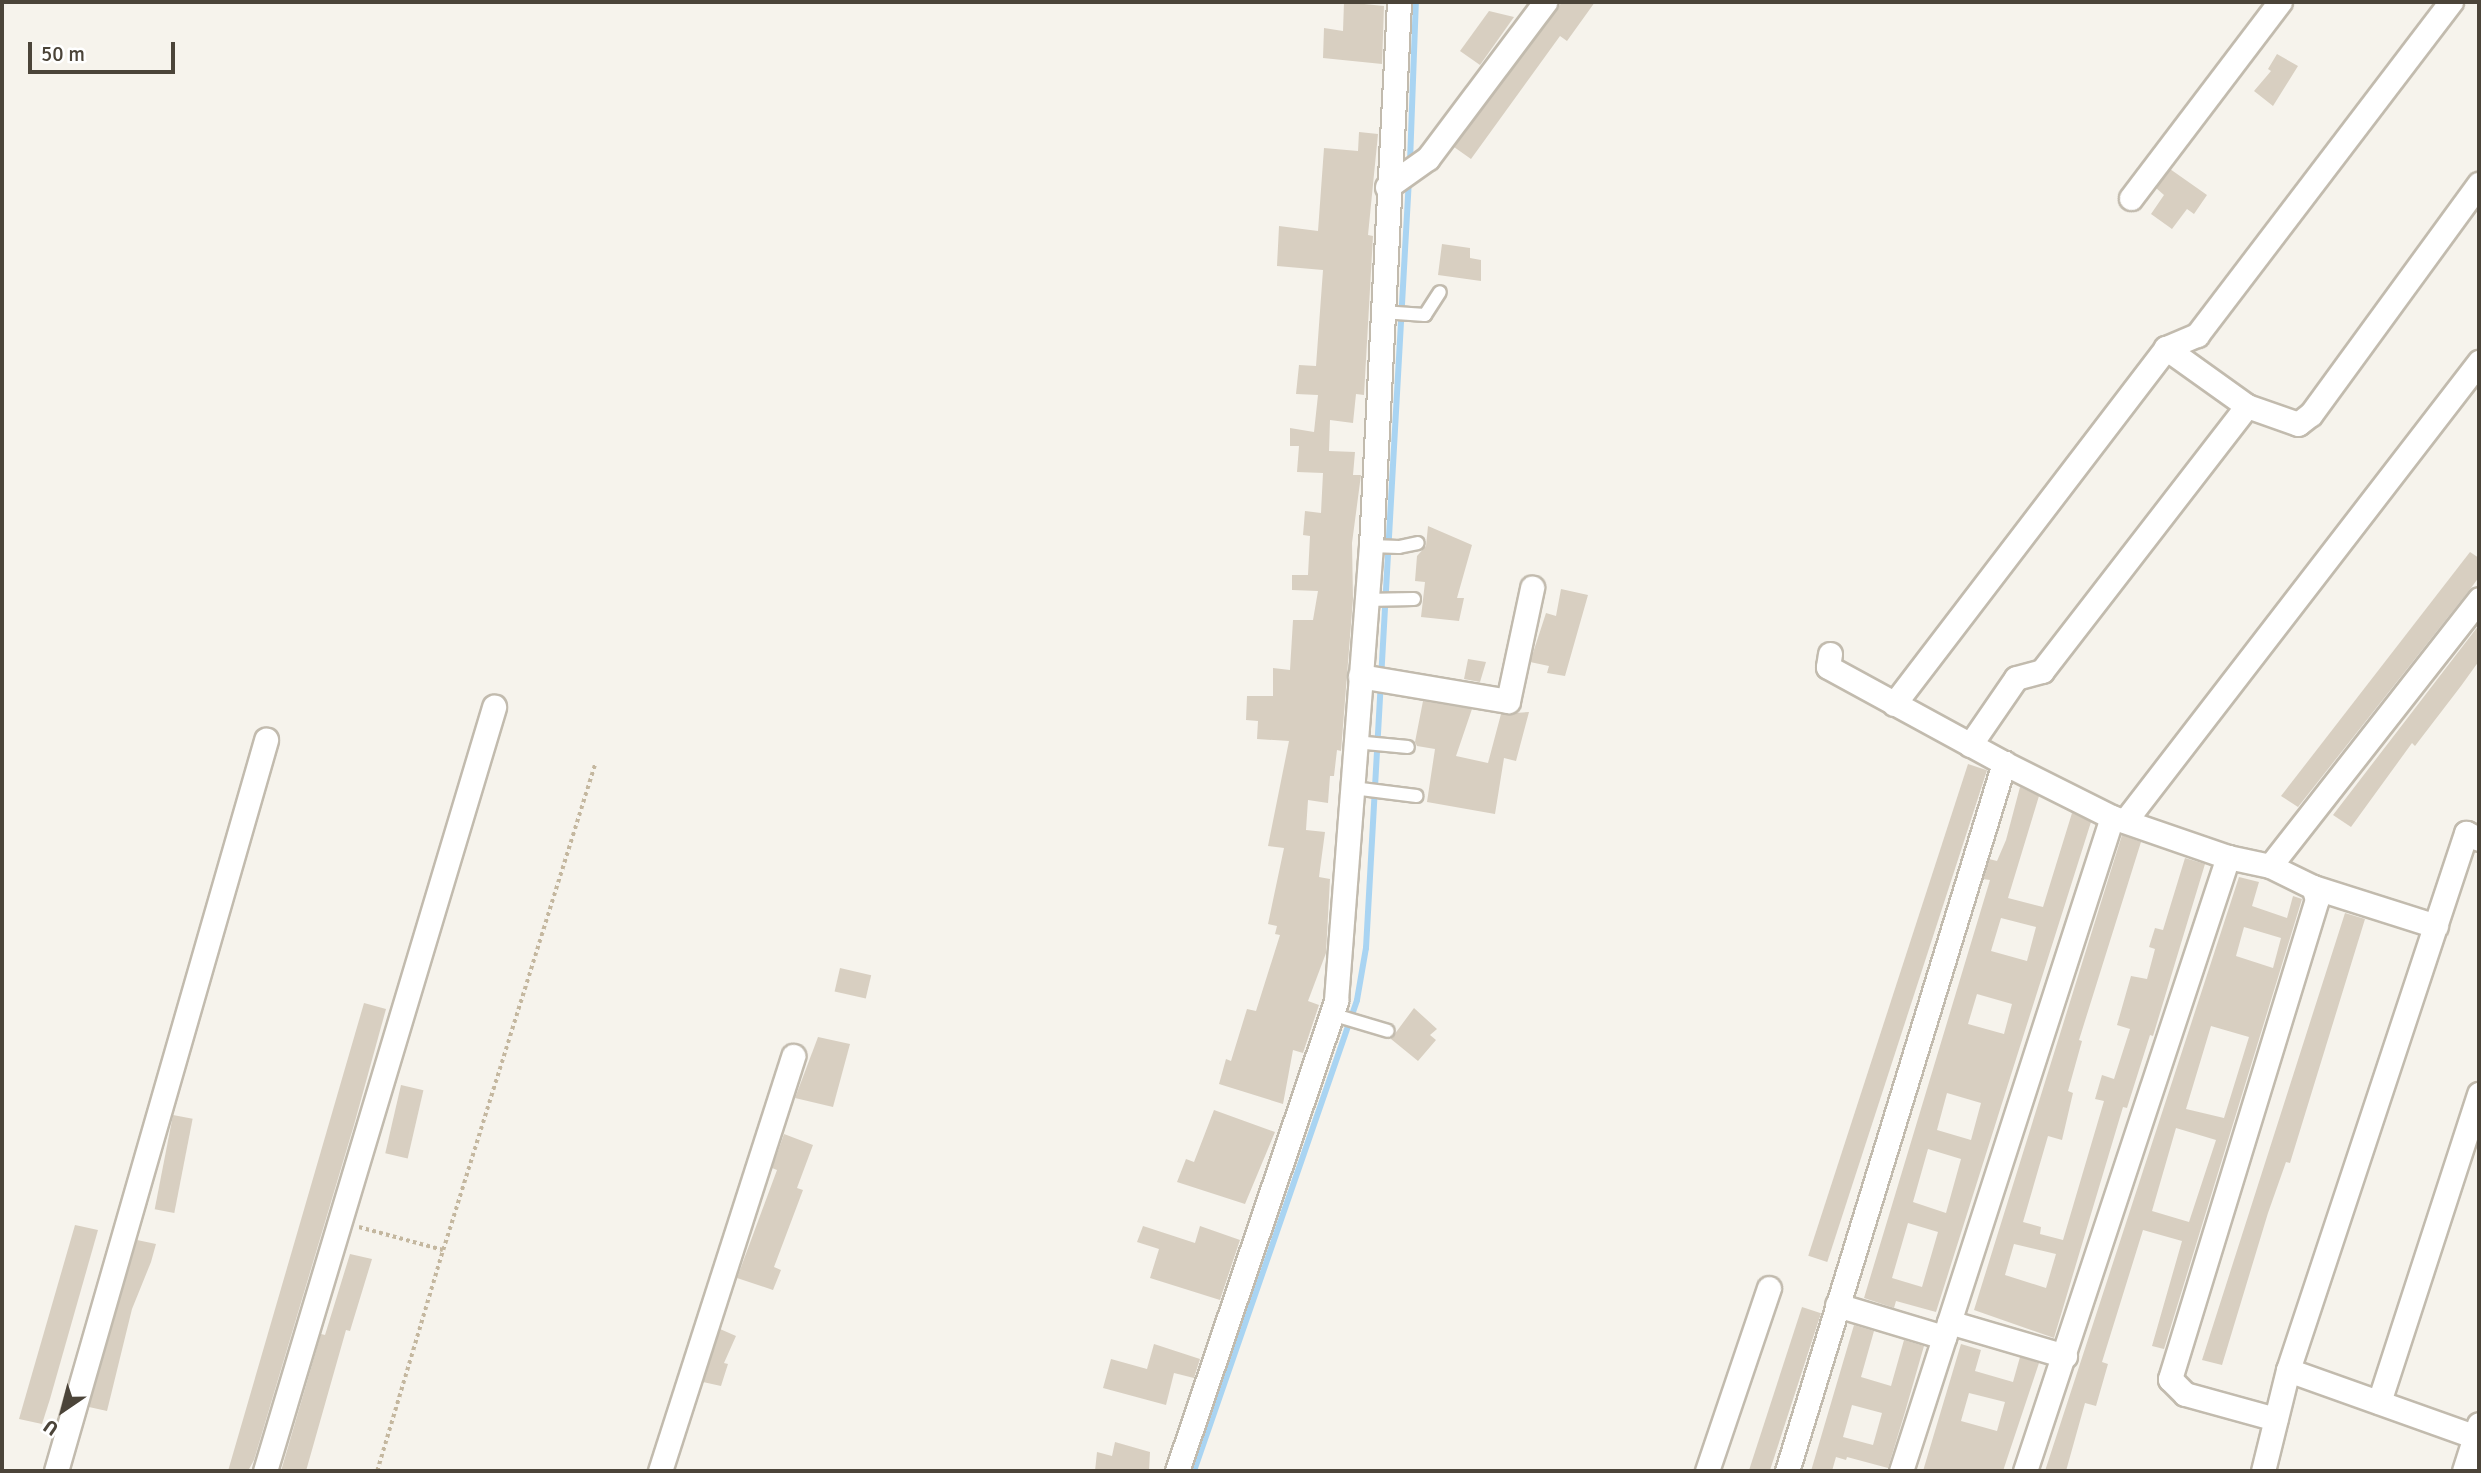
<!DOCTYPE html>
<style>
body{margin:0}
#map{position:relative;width:2481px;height:1473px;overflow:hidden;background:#f6f3ec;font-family:Signika,sans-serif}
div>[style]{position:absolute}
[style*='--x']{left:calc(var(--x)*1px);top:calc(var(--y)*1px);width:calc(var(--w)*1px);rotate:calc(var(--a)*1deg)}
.stream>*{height:6px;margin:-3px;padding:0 3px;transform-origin:3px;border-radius:3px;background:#a9d4f2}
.building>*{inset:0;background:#d8cfc1;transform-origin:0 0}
.path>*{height:3.5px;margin-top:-1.75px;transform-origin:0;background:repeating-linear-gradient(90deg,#c4b79f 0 3.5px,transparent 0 7px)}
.roads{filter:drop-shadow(2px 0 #c2bbae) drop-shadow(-2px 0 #c2bbae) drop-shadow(0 2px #c2bbae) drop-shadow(0 -2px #c2bbae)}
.lane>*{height:12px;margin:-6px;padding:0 6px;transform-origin:6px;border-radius:6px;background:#fff}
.street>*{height:23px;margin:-11.5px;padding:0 11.5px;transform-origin:11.5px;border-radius:11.5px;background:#fff}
span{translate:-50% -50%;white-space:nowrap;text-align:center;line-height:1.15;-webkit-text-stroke:6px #fff;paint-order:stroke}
.frame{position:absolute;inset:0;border:4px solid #4b4439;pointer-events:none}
.north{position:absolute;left:28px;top:1375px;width:70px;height:70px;-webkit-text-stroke:5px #fff;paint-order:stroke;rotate:215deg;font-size:19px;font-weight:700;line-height:28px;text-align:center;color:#4b4439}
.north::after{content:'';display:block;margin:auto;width:24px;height:32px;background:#4b4439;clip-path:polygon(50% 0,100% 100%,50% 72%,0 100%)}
.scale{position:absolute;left:28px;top:42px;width:147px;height:32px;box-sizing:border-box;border:4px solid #4b4439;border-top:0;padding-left:9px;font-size:21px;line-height:24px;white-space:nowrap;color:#4b4439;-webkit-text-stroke:5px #fff;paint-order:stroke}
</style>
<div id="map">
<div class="stream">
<div style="--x:1410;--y:162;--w:160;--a:-87.9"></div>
<div style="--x:1194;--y:1471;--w:498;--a:-70.9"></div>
<div style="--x:1357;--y:1000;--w:53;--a:-80.2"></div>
<div style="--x:1366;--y:948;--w:770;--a:-86.8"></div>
</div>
<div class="building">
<div style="clip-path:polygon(1344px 2px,1384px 6px,1382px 64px,1323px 58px,1324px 28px,1343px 31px)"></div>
<div style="clip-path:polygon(1562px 2px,1595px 2px,1567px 41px,1560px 36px,1471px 159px,1454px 147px)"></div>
<div style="clip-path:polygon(1489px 11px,1514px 17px,1480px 65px,1460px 51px)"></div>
<div style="clip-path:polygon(2277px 54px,2298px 66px,2273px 106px,2254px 91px,2271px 71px,2268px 69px)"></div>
<div style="clip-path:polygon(1359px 132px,1378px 134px,1368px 235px,1373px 236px,1364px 395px,1356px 394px,1353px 423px,1330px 420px,1329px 451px,1355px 452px,1353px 475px,1361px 475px,1352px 543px,1353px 599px,1341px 751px,1337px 750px,1334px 776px,1330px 776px,1328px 803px,1308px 800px,1306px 830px,1325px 832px,1319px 877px,1330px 879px,1326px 953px,1308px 1001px,1319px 1005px,1303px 1053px,1293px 1050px,1283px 1104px,1219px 1084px,1226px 1059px,1231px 1061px,1247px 1009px,1256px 1011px,1280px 935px,1275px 934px,1277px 926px,1268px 924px,1284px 848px,1268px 846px,1289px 741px,1257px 739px,1258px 721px,1246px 720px,1247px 696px,1273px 696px,1273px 668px,1290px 670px,1293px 620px,1313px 620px,1318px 591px,1292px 590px,1292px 575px,1308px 575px,1310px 536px,1303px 535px,1305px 511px,1321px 513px,1323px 473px,1297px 472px,1299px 446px,1290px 446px,1290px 428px,1314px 432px,1318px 395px,1296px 394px,1299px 365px,1316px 366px,1323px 270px,1277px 266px,1279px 226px,1318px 231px,1324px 148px,1358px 151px)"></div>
<div style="clip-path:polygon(2170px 169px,2207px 195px,2194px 214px,2187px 209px,2172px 229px,2151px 214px,2164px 195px,2156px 188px)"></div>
<div style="clip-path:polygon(1442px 244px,1470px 248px,1470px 258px,1481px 260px,1481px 281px,1438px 275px)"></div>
<div style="clip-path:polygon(1428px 526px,1472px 545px,1457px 598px,1464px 598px,1459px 621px,1421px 617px,1425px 582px,1415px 581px,1417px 556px,1426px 546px)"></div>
<div style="clip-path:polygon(2470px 552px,2479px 558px,2479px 577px,2471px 588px,2298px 807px,2281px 796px)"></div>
<div style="clip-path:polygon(1561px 589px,1588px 595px,1565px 676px,1547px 673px,1549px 666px,1530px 662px,1546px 613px,1556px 616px)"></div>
<div style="clip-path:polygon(2479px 625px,2479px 661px,2461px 686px,2415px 746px,2412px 743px,2351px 827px,2333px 815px)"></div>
<div style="clip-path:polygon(1468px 659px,1486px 662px,1480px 682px,1464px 679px)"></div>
<div style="clip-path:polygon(1423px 701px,1472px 709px,1456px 756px,1488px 763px,1501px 714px,1529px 712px,1516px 761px,1504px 758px,1495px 814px,1427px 802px,1435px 749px,1417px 746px,1415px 742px)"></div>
<div style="left:1968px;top:764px;width:20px;height:517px;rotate:18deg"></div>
<div style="clip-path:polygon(evenodd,2020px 787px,2039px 796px,2008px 898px,2043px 907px,2072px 813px,2091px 822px,1936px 1312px,1896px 1301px,1894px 1308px,1864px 1298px,1990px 880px,1983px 879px,1989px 859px,1997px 861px,2006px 840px,2020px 787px,2001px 918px,2036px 927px,2027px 961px,1991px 951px,2001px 918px,2020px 787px,1977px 994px,2012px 1004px,2004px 1034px,1968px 1024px,1977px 994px,2020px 787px,1947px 1093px,1981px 1103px,1971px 1140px,1937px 1130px,1947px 1093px,2020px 787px,1928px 1149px,1961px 1159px,1946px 1213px,1913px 1202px,1928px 1149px,2020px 787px,1908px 1223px,1938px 1232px,1922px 1287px,1892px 1278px,1908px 1223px)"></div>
<div style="clip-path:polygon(evenodd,2122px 835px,2141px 842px,2079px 1040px,2082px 1041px,2068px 1091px,2073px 1093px,2062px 1140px,2048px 1136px,2023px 1222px,2041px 1227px,2040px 1234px,2063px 1240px,2104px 1101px,2095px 1099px,2102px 1075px,2114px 1079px,2130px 1029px,2117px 1025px,2131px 976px,2147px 979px,2155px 949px,2149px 947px,2155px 928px,2163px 930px,2185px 858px,2205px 864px,2153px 1036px,2150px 1035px,2127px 1108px,2123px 1107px,2054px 1338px,1974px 1310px,2122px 835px,2014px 1244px,2056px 1254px,2046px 1288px,2005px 1275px,2014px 1244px)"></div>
<div style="clip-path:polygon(evenodd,2239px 877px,2259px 882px,2252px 906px,2287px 918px,2293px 896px,2302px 899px,2164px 1349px,2152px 1346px,2182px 1241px,2143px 1230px,2102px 1362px,2108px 1364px,2096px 1406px,2085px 1403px,2066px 1471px,2045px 1471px,2239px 877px,2244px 927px,2281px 938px,2273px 968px,2236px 956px,2244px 927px,2239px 877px,2211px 1026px,2249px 1037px,2224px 1118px,2186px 1109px,2211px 1026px,2239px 877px,2176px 1128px,2216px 1140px,2189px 1222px,2152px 1211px,2176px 1128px)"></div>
<div style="clip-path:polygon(2345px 913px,2365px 919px,2290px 1163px,2286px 1162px,2268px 1213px,2222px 1365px,2202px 1360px)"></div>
<div style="left:840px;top:968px;width:32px;height:24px;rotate:13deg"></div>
<div style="clip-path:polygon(364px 1003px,386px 1009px,354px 1125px,254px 1460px,248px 1471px,228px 1471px)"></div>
<div style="clip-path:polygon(1414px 1008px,1437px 1029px,1430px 1035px,1436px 1040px,1418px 1061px,1391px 1039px)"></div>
<div style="clip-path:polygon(818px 1037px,850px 1044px,833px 1107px,795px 1098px)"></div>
<div style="left:401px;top:1085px;width:23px;height:70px;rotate:13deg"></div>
<div style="clip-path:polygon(1214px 1110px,1275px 1132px,1245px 1204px,1177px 1182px,1186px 1159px,1194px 1162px)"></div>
<div style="left:173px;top:1115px;width:20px;height:96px;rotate:11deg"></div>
<div style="clip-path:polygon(784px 1134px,813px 1145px,797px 1188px,803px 1190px,774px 1267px,781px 1270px,773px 1290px,737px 1278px,777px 1170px,772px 1168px)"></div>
<div style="clip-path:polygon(75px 1225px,98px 1230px,50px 1399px,42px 1424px,19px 1419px)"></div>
<div style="clip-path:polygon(1143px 1226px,1195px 1243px,1200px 1226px,1240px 1240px,1220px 1300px,1150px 1278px,1159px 1249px,1137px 1242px)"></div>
<div style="clip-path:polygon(137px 1240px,156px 1244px,151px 1262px,132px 1309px,107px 1411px,89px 1407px)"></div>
<div style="clip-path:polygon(350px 1254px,372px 1259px,350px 1331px,346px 1330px,306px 1471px,281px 1471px,321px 1334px,325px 1335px)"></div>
<div style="left:1802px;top:1307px;width:20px;height:171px;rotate:18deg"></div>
<div style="clip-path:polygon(evenodd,1854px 1325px,1874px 1331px,1861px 1377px,1891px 1386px,1904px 1340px,1924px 1346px,1905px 1412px,1888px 1468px,1847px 1457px,1846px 1460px,1836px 1457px,1832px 1471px,1811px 1471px,1854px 1325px,1852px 1405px,1882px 1413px,1873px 1445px,1843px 1437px,1852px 1405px)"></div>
<div style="clip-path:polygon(720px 1329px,736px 1336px,724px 1363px,728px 1364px,721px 1386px,703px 1382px)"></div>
<div style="clip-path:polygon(1154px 1344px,1200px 1359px,1194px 1378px,1174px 1373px,1166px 1405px,1103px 1388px,1111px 1359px,1147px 1369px)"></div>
<div style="clip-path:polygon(evenodd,1961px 1344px,1981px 1350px,1975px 1371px,2013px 1382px,2020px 1357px,2039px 1363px,2003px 1471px,1923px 1471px,1961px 1344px,1969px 1393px,2005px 1402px,1997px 1431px,1961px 1421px,1969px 1393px)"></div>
<div style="clip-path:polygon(1115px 1442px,1150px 1452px,1149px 1471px,1095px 1471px,1097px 1452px,1112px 1456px)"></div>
</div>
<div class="path">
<div style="--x:359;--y:1227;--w:87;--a:15.3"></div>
<div style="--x:443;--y:1250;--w:509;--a:-72.63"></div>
<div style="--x:377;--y:1471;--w:231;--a:-73.4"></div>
</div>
<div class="roads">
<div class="lane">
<div style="--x:1382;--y:312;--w:43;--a:4"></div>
<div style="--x:1425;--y:315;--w:27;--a:-57"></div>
<div style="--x:1371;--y:546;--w:28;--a:2"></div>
<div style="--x:1399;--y:547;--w:19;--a:-12"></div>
<div style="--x:1365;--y:600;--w:49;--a:-1.2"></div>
<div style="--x:1355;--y:742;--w:53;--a:5.4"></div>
<div style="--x:1353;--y:788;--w:64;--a:7.2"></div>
<div style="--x:1331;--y:1014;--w:59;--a:16.6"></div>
</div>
<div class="street">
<div style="--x:1387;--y:187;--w:50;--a:-35.3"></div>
<div style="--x:1428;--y:158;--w:195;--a:-53.1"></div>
<div style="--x:2131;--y:198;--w:246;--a:-52.8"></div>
<div style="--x:2247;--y:406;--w:54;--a:19.4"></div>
<div style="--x:2298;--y:424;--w:16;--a:-38"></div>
<div style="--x:2311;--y:414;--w:285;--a:-53.9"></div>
<div style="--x:1830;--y:654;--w:13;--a:99"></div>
<div style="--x:1828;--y:667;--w:200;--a:28.6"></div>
<div style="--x:1360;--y:676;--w:150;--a:9.6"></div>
<div style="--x:1508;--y:701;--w:116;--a:-78"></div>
<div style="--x:1894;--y:704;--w:448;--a:-52.6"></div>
<div style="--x:2166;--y:348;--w:34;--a:-23"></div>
<div style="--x:2197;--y:335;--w:419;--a:-52.7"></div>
<div style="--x:1970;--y:745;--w:81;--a:-55.5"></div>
<div style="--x:2016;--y:678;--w:27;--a:-15"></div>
<div style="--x:2042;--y:671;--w:335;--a:-52.3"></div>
<div style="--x:2247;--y:406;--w:100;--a:-144.4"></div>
<div style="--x:2125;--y:821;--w:580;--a:-52.36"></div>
<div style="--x:2270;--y:866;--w:48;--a:26"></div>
<div style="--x:2313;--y:887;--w:13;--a:72"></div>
<div style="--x:2317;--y:899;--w:502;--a:107.03"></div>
<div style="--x:2170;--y:1379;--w:21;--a:45"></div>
<div style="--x:2185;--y:1394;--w:94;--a:15.4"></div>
<div style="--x:2313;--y:887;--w:129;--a:17.6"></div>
<div style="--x:1837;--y:1305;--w:112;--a:16.7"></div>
<div style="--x:1949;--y:1322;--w:121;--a:16.3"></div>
<div style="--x:2288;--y:1370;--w:203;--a:19.6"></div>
<div style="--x:2379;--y:1402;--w:324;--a:-72"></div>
<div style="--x:56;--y:1471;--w:761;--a:-73.97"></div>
<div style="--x:265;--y:1471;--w:798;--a:-73.31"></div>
<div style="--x:660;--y:1471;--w:436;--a:-72.2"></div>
<div style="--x:1177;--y:1471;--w:497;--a:-71.3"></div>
<div style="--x:1336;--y:1000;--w:455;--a:-85.6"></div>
<div style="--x:1371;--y:546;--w:545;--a:-87.05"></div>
<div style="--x:1707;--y:1471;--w:193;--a:-71.3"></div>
<div style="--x:1787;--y:1471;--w:741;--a:-72.96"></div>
<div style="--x:2004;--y:763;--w:121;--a:26.6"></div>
<div style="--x:2112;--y:817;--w:123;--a:19"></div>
<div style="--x:1901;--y:1471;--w:687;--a:-72.12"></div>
<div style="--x:2025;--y:1471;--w:647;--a:-71.71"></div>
<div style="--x:2228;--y:857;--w:43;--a:12.1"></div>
<div style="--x:2270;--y:866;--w:339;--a:-51.9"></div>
<div style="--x:2263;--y:1471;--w:104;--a:-76.1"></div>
<div style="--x:2288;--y:1370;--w:566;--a:-71.66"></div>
<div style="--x:2466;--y:833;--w:14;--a:25"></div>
<div style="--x:2464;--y:1471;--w:49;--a:-72.3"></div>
</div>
</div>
<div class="frame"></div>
<div class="north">U</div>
<div class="scale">50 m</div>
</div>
